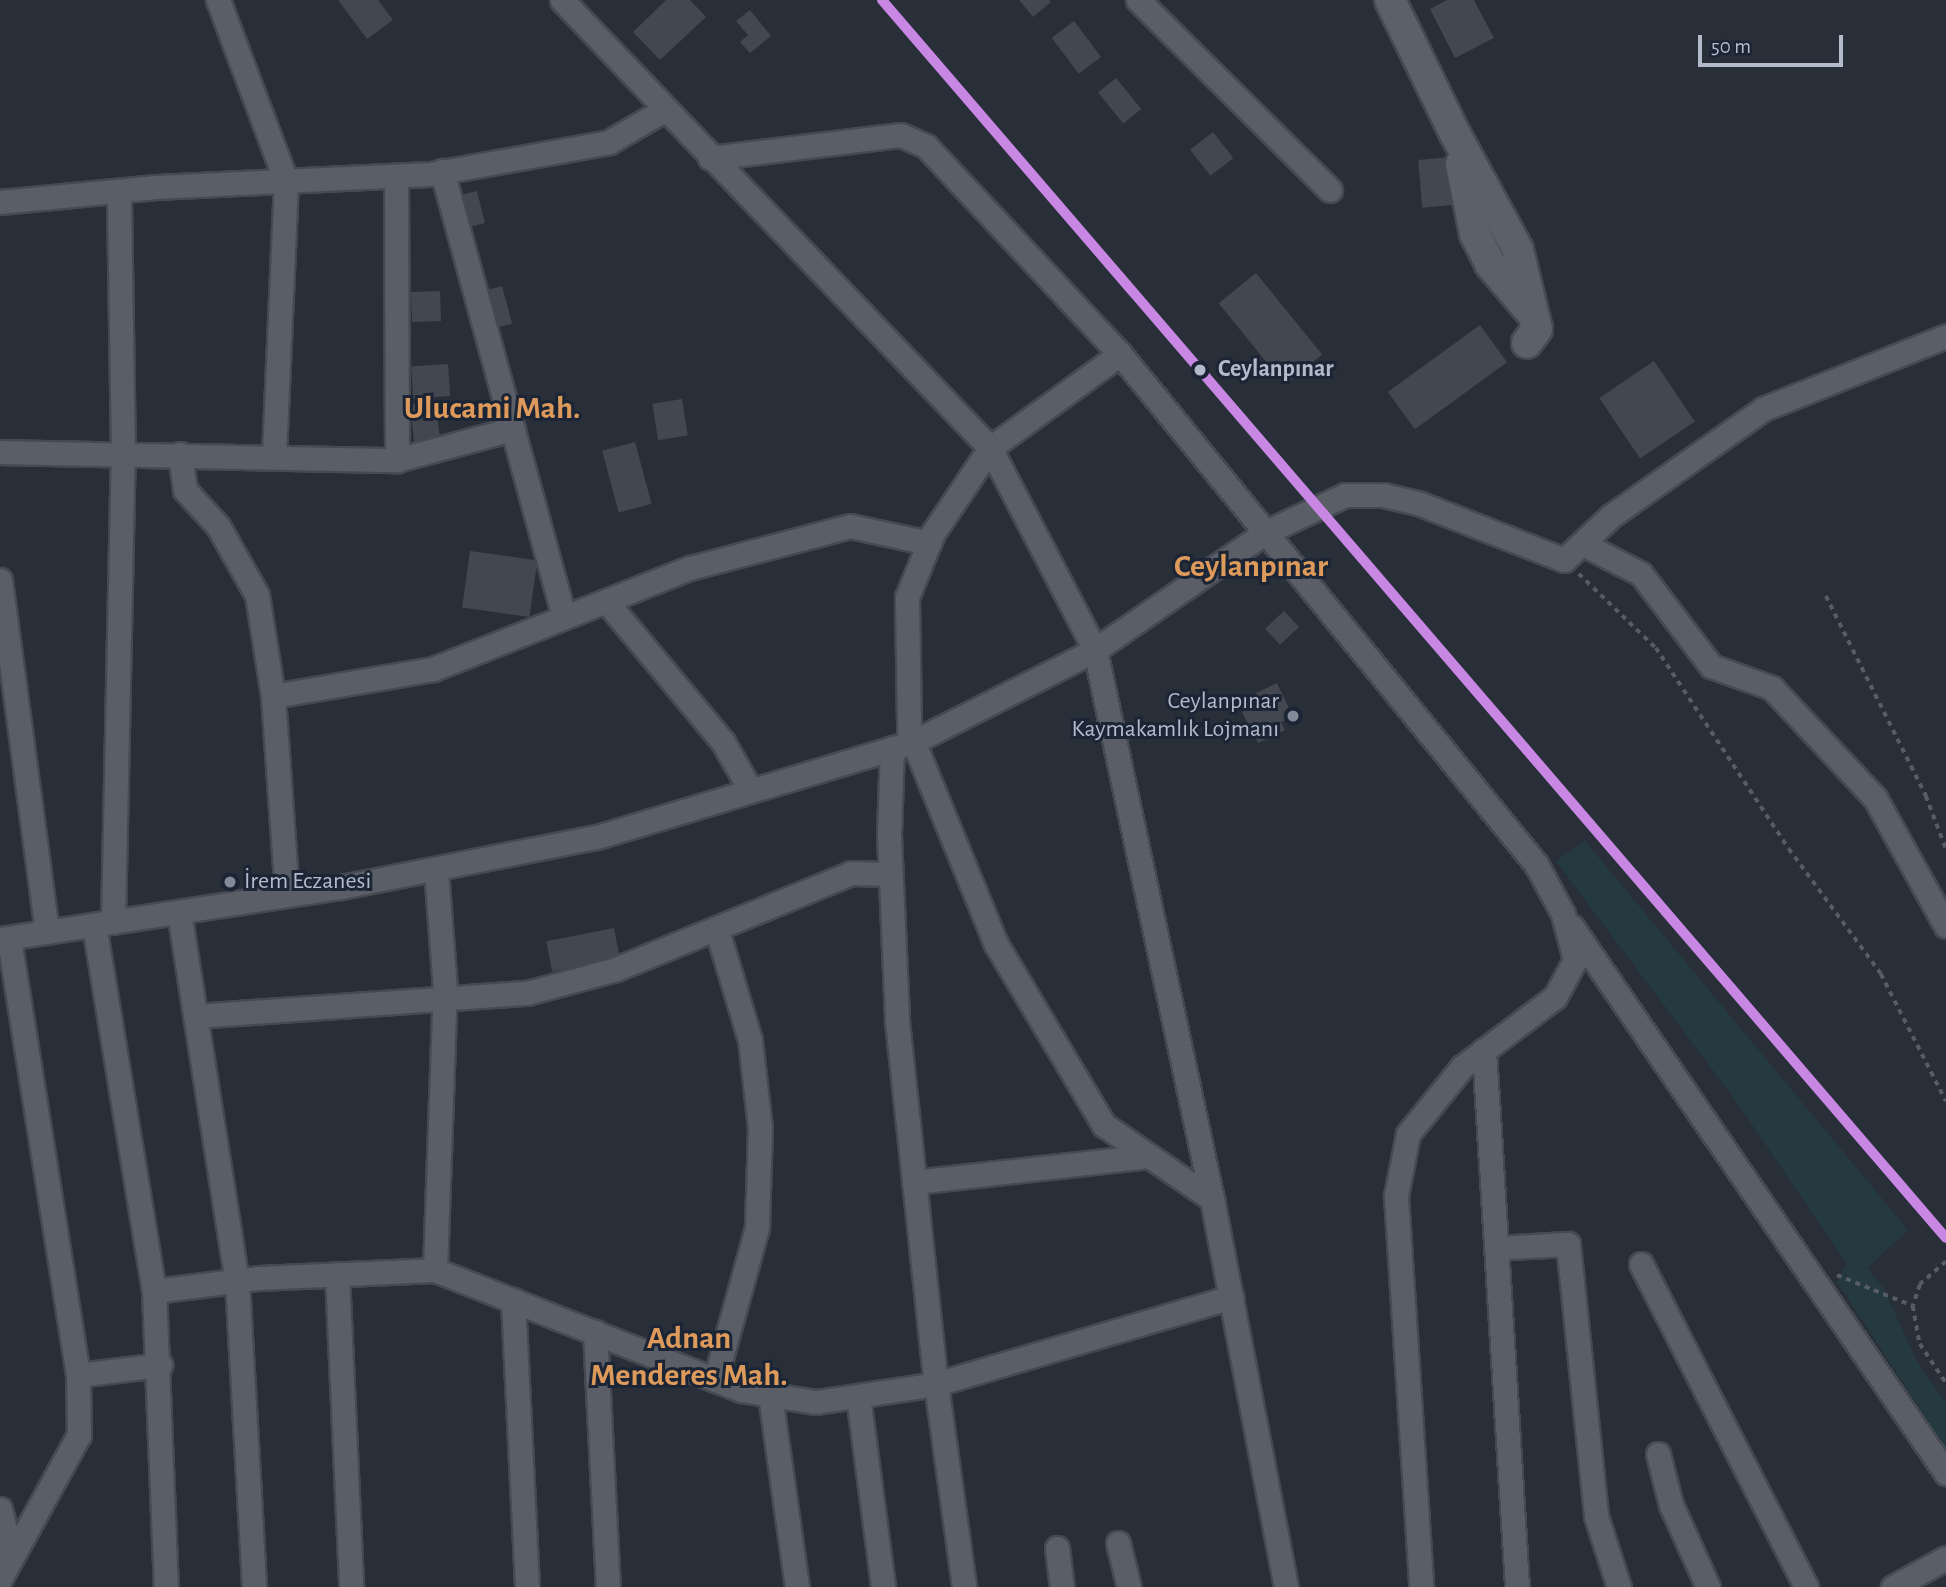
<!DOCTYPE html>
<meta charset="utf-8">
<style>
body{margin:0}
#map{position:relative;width:1946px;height:1587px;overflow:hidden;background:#292f39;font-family:"Alegreya Sans",sans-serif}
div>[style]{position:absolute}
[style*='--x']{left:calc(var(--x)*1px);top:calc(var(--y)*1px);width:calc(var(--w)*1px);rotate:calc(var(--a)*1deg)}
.green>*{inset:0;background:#253a40}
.building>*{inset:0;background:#424750;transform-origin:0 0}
.path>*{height:3.5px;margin-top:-1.75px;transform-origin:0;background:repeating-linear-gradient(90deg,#575d64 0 5px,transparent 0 10px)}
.roads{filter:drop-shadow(2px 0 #454a52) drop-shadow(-2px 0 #454a52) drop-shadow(0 2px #454a52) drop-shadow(0 -2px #454a52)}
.minor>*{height:23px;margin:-11.5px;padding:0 11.5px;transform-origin:11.5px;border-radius:11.5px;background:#595e67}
.major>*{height:30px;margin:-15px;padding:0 15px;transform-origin:15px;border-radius:15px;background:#5c6069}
.rail-1>*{height:10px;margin:-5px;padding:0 5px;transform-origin:5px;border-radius:5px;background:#c787e3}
.dots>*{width:19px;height:19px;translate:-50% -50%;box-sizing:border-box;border:4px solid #1b2535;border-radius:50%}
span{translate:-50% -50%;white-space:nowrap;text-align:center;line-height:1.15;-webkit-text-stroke:6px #1b2535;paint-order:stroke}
.stop-label{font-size:24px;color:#b3bbcb;font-weight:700}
.left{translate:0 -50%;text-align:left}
.poi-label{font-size:24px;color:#b3bbcb}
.right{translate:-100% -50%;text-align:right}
.district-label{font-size:32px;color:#dd9a5b;font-weight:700}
.scale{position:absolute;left:1698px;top:35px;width:145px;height:32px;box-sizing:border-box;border:4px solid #b3bbcb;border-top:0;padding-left:9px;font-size:21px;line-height:24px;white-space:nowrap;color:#b3bbcb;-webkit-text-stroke:5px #1b2535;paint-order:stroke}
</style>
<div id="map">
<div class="green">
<div style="clip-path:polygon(1585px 841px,1908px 1230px,1867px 1268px,1884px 1289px,1916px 1360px,1946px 1403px,1946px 1448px,1837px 1282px,1847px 1264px,1734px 1098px,1556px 861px)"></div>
</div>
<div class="building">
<div style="clip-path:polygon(338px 0,378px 0,393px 20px,367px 39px)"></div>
<div style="clip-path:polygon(666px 0,690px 0,706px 17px,660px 60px,633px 32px)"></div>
<div style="clip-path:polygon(1019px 0,1049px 0,1051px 2px,1033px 17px)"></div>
<div style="clip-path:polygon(1447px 0,1474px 0,1494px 38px,1455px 58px,1430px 9px)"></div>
<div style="clip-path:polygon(750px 10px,771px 36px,750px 53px,740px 42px,748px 35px,736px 21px)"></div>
<div style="left:1074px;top:21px;width:45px;height:28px;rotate:53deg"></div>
<div style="left:1116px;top:78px;width:40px;height:23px;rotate:51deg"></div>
<div style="left:1213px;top:132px;width:33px;height:29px;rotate:52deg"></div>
<div style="left:1451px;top:157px;width:48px;height:33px;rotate:85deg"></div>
<div style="left:477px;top:191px;width:33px;height:22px;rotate:76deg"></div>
<div style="left:1256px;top:273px;width:105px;height:48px;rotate:51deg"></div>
<div style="left:502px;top:286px;width:39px;height:16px;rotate:75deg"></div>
<div style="left:440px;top:291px;width:30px;height:29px;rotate:88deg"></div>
<div style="left:1480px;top:325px;width:46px;height:114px;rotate:54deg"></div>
<div style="left:1654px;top:361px;width:73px;height:66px;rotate:56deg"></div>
<div style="left:448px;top:364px;width:32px;height:37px;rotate:86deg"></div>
<div style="left:682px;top:399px;width:37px;height:30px;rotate:81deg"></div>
<div style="left:436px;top:402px;width:39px;height:26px;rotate:84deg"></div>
<div style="left:635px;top:442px;width:64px;height:34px;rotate:75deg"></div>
<div style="left:470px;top:551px;width:68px;height:57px;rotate:8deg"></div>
<div style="left:1284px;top:611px;width:22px;height:26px;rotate:47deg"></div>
<div style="clip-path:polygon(1277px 683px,1293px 717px,1281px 722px,1285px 730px,1258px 743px,1242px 712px,1258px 704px,1254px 694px)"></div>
<div style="left:614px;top:928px;width:31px;height:69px;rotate:79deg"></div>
</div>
<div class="path">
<div style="--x:1579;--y:574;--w:107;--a:43.9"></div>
<div style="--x:1656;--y:648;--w:241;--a:56.5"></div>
<div style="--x:1789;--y:849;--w:155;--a:53.6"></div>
<div style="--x:1881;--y:974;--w:143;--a:62.9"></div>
<div style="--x:1826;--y:596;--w:224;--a:63.4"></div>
<div style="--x:1926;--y:796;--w:57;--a:69.3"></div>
<div style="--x:1946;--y:1262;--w:35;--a:139"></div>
<div style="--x:1920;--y:1285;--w:22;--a:108"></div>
<div style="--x:1913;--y:1306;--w:39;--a:80"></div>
<div style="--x:1920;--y:1344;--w:47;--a:56.3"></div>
<div style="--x:1837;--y:1275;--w:82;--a:22.2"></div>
</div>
<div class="roads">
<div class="minor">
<div style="--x:218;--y:0;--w:193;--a:69.4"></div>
<div style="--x:286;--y:181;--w:276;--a:92.5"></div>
<div style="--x:562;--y:0;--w:620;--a:46.31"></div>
<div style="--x:990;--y:448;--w:228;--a:62.5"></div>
<div style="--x:1095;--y:650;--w:561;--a:77.97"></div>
<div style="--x:1212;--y:1199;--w:395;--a:79.2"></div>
<div style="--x:1138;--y:0;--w:270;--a:44.7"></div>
<div style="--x:710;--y:158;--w:192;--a:-6.9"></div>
<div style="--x:901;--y:135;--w:27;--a:24"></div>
<div style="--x:926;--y:146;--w:284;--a:47"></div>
<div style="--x:1120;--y:354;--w:658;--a:50.8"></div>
<div style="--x:1536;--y:864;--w:57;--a:61.6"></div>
<div style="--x:1563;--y:914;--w:48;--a:75.4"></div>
<div style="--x:1575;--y:960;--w:42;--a:118.4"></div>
<div style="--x:1555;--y:997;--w:116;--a:143"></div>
<div style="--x:1462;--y:1067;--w:86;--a:128.9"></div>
<div style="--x:1408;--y:1134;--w:63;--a:101"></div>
<div style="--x:1396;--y:1196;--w:392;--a:86.3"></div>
<div style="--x:442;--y:171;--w:462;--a:74.7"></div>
<div style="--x:396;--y:176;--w:284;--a:89.8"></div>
<div style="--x:0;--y:202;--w:157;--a:-5.5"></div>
<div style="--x:156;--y:187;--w:274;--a:-2.7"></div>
<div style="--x:430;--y:174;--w:182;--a:-10.1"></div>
<div style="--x:609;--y:142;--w:64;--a:-30.2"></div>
<div style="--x:1120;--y:354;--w:160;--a:144.1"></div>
<div style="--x:990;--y:448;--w:102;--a:123.8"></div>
<div style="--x:933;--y:533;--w:69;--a:112.1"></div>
<div style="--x:907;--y:597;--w:134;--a:89.1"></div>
<div style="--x:909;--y:731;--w:230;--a:67.8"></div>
<div style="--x:996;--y:944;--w:211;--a:59.2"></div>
<div style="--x:1104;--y:1125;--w:131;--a:34.4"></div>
<div style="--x:0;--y:452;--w:397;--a:1.2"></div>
<div style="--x:397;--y:460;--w:120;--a:-15"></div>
<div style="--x:180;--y:454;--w:36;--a:82"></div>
<div style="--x:185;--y:490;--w:49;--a:47.5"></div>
<div style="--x:218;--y:526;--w:79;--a:60.5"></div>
<div style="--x:257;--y:595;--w:102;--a:81"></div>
<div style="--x:273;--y:696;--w:199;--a:86"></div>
<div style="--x:1583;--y:544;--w:65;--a:27.3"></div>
<div style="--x:1641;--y:574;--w:116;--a:52.7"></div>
<div style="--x:1711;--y:666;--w:65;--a:19.8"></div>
<div style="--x:1772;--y:688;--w:151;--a:46.9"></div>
<div style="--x:1875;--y:798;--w:146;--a:61"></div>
<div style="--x:0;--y:580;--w:355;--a:82.4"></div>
<div style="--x:606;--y:601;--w:183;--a:50.3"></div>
<div style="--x:723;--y:742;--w:56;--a:60.3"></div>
<div style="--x:273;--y:696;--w:162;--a:-9.6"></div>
<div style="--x:433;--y:669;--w:276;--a:-21.5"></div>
<div style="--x:690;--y:568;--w:165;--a:-14.7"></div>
<div style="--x:850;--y:526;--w:81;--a:12.1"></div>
<div style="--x:892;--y:748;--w:87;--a:92"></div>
<div style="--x:889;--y:835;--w:186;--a:87.5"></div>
<div style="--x:897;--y:1021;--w:365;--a:83.9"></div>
<div style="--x:936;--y:1384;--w:205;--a:82.1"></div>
<div style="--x:179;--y:912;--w:374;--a:81.1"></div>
<div style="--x:237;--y:1281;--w:306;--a:86.8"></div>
<div style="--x:113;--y:922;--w:468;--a:-88.8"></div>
<div style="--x:123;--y:454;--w:263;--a:-90.9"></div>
<div style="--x:94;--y:925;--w:371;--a:80.7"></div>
<div style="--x:154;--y:1291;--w:296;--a:87.7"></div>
<div style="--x:1572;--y:927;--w:662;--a:55.59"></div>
<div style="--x:0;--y:939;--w:345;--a:-8.7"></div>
<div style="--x:341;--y:887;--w:261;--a:-11.1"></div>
<div style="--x:597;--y:837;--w:330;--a:-16.7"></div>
<div style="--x:913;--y:742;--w:204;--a:-26.8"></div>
<div style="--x:1095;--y:650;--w:208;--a:-34.6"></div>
<div style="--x:1266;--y:532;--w:87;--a:-25.1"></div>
<div style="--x:1345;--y:495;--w:38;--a:0"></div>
<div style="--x:1383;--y:495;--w:36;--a:13"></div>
<div style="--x:1418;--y:503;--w:157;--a:21.3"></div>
<div style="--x:1564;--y:560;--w:64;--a:-43.1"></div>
<div style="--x:1611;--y:516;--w:186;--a:-35.1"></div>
<div style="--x:1763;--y:409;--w:197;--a:-21.7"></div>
<div style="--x:195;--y:1016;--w:333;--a:-4"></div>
<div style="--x:527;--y:993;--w:92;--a:-15.1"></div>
<div style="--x:616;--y:969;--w:254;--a:-22.2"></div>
<div style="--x:851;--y:873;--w:40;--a:1.4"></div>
<div style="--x:1484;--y:1050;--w:538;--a:86.48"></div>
<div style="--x:914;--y:1182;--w:236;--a:-6.3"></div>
<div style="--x:1496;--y:1248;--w:72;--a:-3.2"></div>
<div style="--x:1568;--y:1244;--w:273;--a:84.1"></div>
<div style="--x:1596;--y:1516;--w:75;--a:72.1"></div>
<div style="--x:1641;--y:1264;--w:363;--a:62.9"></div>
<div style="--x:435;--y:1270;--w:281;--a:-88"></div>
<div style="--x:445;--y:989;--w:120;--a:-94.3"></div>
<div style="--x:337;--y:1274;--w:313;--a:87.4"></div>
<div style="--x:154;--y:1291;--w:106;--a:-7.1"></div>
<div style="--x:259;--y:1278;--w:176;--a:-2.6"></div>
<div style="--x:435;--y:1270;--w:329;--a:21.4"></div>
<div style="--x:741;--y:1390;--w:76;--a:9.1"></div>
<div style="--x:816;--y:1402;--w:121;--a:-8.5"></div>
<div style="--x:936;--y:1384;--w:308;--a:-16.4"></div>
<div style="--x:513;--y:1300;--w:287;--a:87.2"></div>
<div style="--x:595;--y:1332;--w:255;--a:87.1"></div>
<div style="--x:78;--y:1375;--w:83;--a:-7"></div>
<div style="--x:715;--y:1380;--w:159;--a:-74.6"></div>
<div style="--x:757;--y:1227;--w:99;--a:-88.3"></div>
<div style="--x:760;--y:1128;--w:89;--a:-96.5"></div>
<div style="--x:750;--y:1040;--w:115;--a:-106.7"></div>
<div style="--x:770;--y:1395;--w:194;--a:82"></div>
<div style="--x:858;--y:1396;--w:193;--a:82.5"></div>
<div style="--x:1658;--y:1454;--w:53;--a:75.7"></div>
<div style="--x:1671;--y:1505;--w:90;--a:65.7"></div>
<div style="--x:0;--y:1509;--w:49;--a:75.7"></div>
<div style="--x:1118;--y:1543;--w:45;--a:76"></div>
<div style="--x:1057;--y:1548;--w:39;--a:83"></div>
<div style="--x:0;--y:1579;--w:164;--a:-61.3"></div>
<div style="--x:79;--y:1435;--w:60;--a:-91"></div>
<div style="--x:78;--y:1375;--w:442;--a:-99"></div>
<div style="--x:1893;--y:1587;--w:60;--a:-28.7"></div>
</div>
<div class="major">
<div style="--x:1390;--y:0;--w:147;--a:64.1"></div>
<div style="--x:1454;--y:132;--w:134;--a:61.5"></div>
<div style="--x:1518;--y:250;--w:81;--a:76.5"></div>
<div style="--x:1537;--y:329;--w:17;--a:126"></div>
<div style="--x:1461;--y:164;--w:71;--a:78.7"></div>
<div style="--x:1475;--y:234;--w:34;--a:63"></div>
<div style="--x:1490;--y:264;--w:62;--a:49.6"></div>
</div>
</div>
<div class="rail-1">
<div style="--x:882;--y:0;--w:1632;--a:49.32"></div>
</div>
<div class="dots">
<div style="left:1200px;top:370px;background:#b3bbcb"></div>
<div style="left:1293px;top:716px;background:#838a98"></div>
<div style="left:230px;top:882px;background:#838a98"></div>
</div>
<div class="stop-label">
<span class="left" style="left:1218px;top:370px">Ceylanpınar</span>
</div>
<div class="poi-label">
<span class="right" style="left:1279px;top:716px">Ceylanpınar<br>Kaymakamlık Lojmanı</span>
<span class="left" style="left:244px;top:882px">İrem Eczanesi</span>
</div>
<div class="district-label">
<span style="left:492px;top:408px">Ulucami Mah.</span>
<span style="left:1251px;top:566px">Ceylanpınar</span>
<span style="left:689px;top:1357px">Adnan<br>Menderes Mah.</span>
</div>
<div class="scale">50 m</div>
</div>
